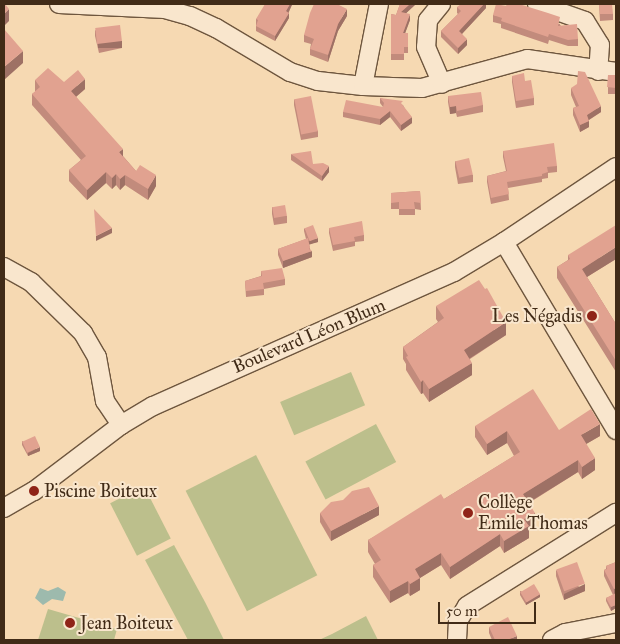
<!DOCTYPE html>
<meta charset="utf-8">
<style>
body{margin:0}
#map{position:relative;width:620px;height:644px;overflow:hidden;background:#f6d9b2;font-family:"IM FELL Great Primer",serif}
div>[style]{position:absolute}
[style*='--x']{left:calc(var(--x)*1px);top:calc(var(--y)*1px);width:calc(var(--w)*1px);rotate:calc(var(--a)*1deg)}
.green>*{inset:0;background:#bcbf8c;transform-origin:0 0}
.water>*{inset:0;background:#9dbaad}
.roads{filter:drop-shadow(1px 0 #6e563e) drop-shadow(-1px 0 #6e563e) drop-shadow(0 1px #6e563e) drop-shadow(0 -1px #6e563e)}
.minor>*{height:18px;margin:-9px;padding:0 9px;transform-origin:9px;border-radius:9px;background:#f9e6cd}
.wall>*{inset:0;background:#c28b7c;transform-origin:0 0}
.shaded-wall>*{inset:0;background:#9e7165;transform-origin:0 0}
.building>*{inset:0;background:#e1a290;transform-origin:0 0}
.dots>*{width:14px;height:14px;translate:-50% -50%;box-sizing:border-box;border:2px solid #f9e6cd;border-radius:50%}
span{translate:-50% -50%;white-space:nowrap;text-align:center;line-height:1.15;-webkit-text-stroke:4px #f9e6cd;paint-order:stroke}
.poi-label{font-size:18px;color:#412b17}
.right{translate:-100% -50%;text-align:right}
.left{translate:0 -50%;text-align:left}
.street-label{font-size:18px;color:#412b17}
.frame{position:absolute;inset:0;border:5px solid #412b17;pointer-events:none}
.scale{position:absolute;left:438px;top:602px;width:98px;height:22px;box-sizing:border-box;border:2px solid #412b17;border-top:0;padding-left:6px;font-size:15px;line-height:18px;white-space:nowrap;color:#412b17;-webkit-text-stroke:4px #f9e6cd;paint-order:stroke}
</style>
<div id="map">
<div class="green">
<div style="left:351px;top:372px;width:36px;height:77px;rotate:67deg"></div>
<div style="left:376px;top:424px;width:43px;height:80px;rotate:62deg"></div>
<div style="left:256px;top:455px;width:135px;height:79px;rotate:63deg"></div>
<div style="left:144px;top:486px;width:59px;height:38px;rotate:63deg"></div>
<div style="clip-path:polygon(174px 545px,205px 602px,224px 640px,188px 640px,145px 560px)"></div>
<div style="clip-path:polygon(48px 609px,117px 629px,114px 640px,38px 640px)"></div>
<div style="clip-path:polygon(366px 616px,378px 640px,319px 640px,332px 634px)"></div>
</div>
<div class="water">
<div style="clip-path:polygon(58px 587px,66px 592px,63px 601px,52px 599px,43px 605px,35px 598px,40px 588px,48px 591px)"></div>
</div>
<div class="roads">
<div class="minor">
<div style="--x:59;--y:4;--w:106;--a:2.7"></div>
<div style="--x:165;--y:9;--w:26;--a:16"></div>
<div style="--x:190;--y:16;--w:29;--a:25"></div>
<div style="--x:216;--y:28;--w:86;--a:30.7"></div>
<div style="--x:290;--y:72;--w:29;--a:18"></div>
<div style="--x:318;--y:81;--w:45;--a:6.3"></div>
<div style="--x:363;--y:86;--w:59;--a:1.9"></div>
<div style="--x:422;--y:88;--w:109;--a:-15.4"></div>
<div style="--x:527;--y:59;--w:90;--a:8.3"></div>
<div style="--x:441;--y:4;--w:21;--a:129"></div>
<div style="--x:428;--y:20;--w:27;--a:94"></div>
<div style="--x:426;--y:47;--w:40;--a:66.6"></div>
<div style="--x:537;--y:4;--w:51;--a:19.5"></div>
<div style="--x:585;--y:21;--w:28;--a:58"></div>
<div style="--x:600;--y:45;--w:26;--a:94"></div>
<div style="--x:363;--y:86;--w:84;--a:-79"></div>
<div style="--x:504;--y:242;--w:219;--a:59.2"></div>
<div style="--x:4;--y:267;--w:31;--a:29"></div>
<div style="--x:31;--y:282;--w:73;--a:44.4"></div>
<div style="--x:83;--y:333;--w:28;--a:60"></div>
<div style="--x:97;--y:357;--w:45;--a:79.7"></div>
<div style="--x:105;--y:401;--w:29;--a:56"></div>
<div style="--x:4;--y:508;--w:34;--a:-30"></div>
<div style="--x:34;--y:491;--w:109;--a:-37.2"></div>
<div style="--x:121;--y:425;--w:37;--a:-31"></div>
<div style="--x:153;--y:406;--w:329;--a:-24"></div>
<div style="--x:454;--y:272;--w:58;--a:-31"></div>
<div style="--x:504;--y:242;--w:135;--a:-33.8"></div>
<div style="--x:457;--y:640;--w:19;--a:-87"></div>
<div style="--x:458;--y:621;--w:17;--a:-59"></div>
<div style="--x:467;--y:606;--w:176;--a:-32"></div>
<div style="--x:552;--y:640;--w:15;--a:-28"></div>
<div style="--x:565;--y:633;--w:52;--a:-11.1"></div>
</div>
</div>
<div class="wall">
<div style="clip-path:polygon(292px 4px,289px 12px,289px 18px,275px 41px,256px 31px,256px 19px)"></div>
<div style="clip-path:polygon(400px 4px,416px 4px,406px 13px,410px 20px,405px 33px,408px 33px,408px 53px,404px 53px,404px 60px,391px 60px,391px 14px,396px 15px)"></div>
<div style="clip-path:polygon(486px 4px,486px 8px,462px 34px,467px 45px,458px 54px,441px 37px,441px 31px,458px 14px,457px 13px,457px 7px)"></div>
<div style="clip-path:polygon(599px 4px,613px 14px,613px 20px,600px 21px)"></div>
<div style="clip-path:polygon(493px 15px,560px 24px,560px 25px,578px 39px,578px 46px,568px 46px,549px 40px,548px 44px,501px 28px,501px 24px,493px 22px)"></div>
<div style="clip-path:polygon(347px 16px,338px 31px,328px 62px,310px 55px,310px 49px,311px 44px,304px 42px,304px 35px)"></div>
<div style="clip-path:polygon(95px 30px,122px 48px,99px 53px,95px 36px)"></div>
<div style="left:608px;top:75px;width:8px;height:19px"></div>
<div style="clip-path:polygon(512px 76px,525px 81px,534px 98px,534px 105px,516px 108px,512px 82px)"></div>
<div style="clip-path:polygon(35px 80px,64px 82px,85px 89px,76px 97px,123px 156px,136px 171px,156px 186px,148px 200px,125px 185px,120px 190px,116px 185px,112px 189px,106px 183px,87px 200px,69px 181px,69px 170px,81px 160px,32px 105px,32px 94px,35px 92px)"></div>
<div style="clip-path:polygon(571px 88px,601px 112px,589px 120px,589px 127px,580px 132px,573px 115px,573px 108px,576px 107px,571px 95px)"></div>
<div style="clip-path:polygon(448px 96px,483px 105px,483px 112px,457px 117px,456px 113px,450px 114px,448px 102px)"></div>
<div style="clip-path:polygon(380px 98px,403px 105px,412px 123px,401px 131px,390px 117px,380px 125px,343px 117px,343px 112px,383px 107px,380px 103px)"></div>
<div style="clip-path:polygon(294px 99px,318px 131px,318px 137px,301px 140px,294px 105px)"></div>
<div style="clip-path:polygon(503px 151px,557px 166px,557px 172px,548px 173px,548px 178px,542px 179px,542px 182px,508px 188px,509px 200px,491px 204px,487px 182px,487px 176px,506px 171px,503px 157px)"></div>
<div style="clip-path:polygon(291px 154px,313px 164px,329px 172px,322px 181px,291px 160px)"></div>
<div style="clip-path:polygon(455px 161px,473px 175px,473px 182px,458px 184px,455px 167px)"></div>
<div style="clip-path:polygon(420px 191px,421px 210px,415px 209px,415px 215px,399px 215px,399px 209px,391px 209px,391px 193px)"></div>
<div style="clip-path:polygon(272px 207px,287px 216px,287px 223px,274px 225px,272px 214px)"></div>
<div style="clip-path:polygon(304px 228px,318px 242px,309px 244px,312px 257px,283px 268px,278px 255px,278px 249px,306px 239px,304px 231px)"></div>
<div style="clip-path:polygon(329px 228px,364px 235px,364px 241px,355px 242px,355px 246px,333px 251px,329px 233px)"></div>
<div style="clip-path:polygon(568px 255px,616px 259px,587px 277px,616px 324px,616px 372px,557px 278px,557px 267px,568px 260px)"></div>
<div style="clip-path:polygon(261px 271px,285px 279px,285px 285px,264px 289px,264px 295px,246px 297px,245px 281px,261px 276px)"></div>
<div style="clip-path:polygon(436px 306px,506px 335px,470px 359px,472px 375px,429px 402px,423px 393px,421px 394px,406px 370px,406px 364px,403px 359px,403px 347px,438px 322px,436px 319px)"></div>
<div style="clip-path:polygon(475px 426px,559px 430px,600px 436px,586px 444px,595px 470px,582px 479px,578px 472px,529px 503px,535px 525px,529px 529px,529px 538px,504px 553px,500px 546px,450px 579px,441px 565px,420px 578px,420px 590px,410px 596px,408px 593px,390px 603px,373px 577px,373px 565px,375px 564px,368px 552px,368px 540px,444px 499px,514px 456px,507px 443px,487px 455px,475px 437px)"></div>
<div style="clip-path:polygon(22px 441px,40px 451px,28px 456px,22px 445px)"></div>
<div style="clip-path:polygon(320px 513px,379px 515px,331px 541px,320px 522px)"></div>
<div style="clip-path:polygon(616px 562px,616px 608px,611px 611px,606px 601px,606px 598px,613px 595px,604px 576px,604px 570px,606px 569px,606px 566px)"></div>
<div style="clip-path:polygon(556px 570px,585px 591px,564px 600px,556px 576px)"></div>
<div style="clip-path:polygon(520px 591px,540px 597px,526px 605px,520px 595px)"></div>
<div style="clip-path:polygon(489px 627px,517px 640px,492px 640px,489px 633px)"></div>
</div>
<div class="shaded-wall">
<div style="clip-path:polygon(290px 4px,292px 4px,292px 5px,286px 17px,286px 11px)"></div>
<div style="clip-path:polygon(410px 4px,416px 4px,401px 18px,401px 12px)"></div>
<div style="clip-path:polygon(484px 4px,486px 4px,486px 8px,459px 37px,459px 31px)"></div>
<div style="clip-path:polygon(9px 9px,9px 21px,4px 26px,4px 14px)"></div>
<div style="clip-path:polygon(347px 9px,347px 16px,338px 31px,328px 62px,328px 55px,338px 24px)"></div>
<div style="clip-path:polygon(289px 13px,289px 18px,275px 41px,275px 36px)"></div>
<div style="clip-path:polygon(410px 14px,410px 20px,403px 39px,403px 33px)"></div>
<div style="clip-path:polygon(467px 39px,467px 45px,458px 54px,458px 48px)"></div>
<div style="left:122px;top:41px;width:7px;height:24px;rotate:90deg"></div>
<div style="clip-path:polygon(23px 51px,23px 63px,4px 80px,4px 67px)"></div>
<div style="clip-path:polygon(85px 79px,85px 89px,71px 101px,71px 91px)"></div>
<div style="clip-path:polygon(456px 106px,456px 113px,450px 114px,450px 107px)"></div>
<div style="clip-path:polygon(601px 106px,601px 112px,587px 121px,587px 115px)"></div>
<div style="clip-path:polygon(390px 111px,390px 117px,380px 125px,380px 119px)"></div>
<div style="clip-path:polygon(412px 117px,412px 123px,401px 131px,401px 125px)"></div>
<div style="clip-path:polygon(589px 121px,589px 127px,580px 132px,580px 125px)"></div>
<div style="clip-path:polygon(123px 149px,123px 160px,119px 152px)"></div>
<div style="clip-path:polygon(329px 166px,329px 172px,322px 181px,322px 176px)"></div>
<div style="clip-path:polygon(106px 172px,106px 183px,87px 200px,87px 190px)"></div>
<div style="clip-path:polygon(116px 174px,116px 185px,112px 189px,112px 178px)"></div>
<div style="clip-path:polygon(125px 175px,125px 185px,120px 190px,120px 179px)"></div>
<div style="clip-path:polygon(156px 175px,156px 186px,148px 200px,148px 189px)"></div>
<div style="clip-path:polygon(112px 228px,112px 233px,96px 241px,96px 236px)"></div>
<div style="clip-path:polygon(318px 238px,318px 242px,308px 245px,308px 241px)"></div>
<div style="clip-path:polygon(616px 247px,616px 259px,582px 280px,582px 269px)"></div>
<div style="clip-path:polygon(312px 251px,312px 257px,283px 268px,283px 261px)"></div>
<div style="clip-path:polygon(506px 322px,506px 335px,464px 362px,464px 350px)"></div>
<div style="clip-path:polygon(472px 363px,472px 375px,429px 402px,429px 389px)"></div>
<div style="clip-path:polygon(423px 380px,423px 393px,421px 394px,421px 382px)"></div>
<div style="clip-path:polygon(600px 424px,600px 436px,581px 447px,581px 435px)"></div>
<div style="clip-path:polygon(507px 431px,507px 443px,487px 455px,487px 444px)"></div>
<div style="clip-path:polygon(40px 447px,40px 451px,28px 456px,28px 453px)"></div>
<div style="clip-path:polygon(595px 458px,595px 470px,582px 479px,582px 467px)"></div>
<div style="clip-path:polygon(578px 460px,578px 472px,523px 506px,523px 494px)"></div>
<div style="clip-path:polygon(379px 506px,379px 515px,331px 541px,331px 531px)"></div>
<div style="clip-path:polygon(535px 513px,535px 525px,529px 529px,529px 538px,504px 553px,504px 541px,524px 519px)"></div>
<div style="clip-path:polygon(500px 534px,500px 546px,450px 579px,450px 567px)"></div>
<div style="clip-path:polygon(441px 553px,441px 565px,415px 581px,415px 569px)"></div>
<div style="clip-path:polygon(420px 578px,420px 590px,410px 596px,410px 584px)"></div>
<div style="clip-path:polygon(408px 581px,408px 593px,390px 603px,390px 591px)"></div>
<div style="clip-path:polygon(585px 584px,585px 591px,564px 600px,564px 594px)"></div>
<div style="clip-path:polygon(616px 588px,616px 594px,614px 595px,614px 589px)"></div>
<div style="clip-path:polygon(540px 594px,540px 597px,526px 605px,526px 601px)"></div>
<div style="clip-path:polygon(616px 605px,616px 608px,611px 611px,611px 607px)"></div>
<div style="clip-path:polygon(517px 636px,517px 640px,507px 640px)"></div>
</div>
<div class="building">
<div style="clip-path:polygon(4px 4px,5px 4px,9px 9px,4px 14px)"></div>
<div style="clip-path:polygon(265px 4px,290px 4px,286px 11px,289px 13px,275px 36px,256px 26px,258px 20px,256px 19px)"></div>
<div style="clip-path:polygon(314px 4px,337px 4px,347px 9px,338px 24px,328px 55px,310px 49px,314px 39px,304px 35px,310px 13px)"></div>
<div style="clip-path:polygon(400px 4px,410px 4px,401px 12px,410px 14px,403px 33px,408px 33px,408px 47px,404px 47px,404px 54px,391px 54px,391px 14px,396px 15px)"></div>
<div style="clip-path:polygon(461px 4px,484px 4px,459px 31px,467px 39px,458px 48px,441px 31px,461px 11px,457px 7px)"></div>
<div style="clip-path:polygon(496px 4px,506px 6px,507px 4px,519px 4px,548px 13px,560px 17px,558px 26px,577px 24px,578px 39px,568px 40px,549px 34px,548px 37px,501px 21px,502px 18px,493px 15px)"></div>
<div style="clip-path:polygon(599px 4px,612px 4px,613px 14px,600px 14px)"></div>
<div style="left:120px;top:25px;width:16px;height:25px;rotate:83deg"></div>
<div style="clip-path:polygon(4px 29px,23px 51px,4px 67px)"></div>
<div style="clip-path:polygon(48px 68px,64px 82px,78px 70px,85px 79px,71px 91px,123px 149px,119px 152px,136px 171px,140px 165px,156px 175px,148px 189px,125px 175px,120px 179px,116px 174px,112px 178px,106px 172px,87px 190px,69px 170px,86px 156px,32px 94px,40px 87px,35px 80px)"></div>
<div style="clip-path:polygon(578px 71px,585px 72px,601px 106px,587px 115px,589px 121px,580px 125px,573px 108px,579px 106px,571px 88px,577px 84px)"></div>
<div style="clip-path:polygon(524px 73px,525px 81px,531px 80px,534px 98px,516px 101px,512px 76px)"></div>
<div style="clip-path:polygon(608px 75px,616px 75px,616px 88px,607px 87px)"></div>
<div style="clip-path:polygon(481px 92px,483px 105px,457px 111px,456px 106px,450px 107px,448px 96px)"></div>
<div style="left:311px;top:96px;width:36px;height:17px;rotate:79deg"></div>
<div style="clip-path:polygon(380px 98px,403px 101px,401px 103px,412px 117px,401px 125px,390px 111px,380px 119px,343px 112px,346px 100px,383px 107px,384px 103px)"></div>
<div style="clip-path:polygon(554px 143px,557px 166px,547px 167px,548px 172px,542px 174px,542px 176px,507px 182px,509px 194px,491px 198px,487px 176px,507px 171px,503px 151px)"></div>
<div style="clip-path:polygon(311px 151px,313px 164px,323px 163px,329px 166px,322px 176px,291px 154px)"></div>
<div style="left:469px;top:158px;width:17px;height:14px;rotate:77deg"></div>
<div style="clip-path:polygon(420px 191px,421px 203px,414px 202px,415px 209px,399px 209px,399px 202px,391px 203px,391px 193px)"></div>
<div style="left:285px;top:205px;width:11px;height:13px;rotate:80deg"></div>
<div style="clip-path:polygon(94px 209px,112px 228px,96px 236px)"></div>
<div style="clip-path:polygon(362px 221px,364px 235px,354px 237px,355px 241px,333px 245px,329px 228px)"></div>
<div style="left:313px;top:225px;width:14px;height:9px;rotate:69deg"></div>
<div style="clip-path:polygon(616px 225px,616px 247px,582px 269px,616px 324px,616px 361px,557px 267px,570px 259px,568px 255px)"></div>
<div style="clip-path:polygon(308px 238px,310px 248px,309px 249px,312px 251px,283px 261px,278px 249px)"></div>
<div style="clip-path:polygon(282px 268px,285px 279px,263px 283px,264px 289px,246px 291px,245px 281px,262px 276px,261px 271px)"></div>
<div style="clip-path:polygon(479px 280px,485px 289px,487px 288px,506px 322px,464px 350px,472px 363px,429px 389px,423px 380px,421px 382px,406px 357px,408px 356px,403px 347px,444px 318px,436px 306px)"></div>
<div style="clip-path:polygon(533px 389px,559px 430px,591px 409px,600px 424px,581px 435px,595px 458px,582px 467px,578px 460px,523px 494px,535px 513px,524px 519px,529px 526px,504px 541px,500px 534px,450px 567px,441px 553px,415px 569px,420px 578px,410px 584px,408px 581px,390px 591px,373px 565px,381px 560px,368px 540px,441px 494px,444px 499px,520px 452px,507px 431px,487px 444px,475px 426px)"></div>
<div style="left:35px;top:436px;width:12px;height:14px;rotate:66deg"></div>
<div style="clip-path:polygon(369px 487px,379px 506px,331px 531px,320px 513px,331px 502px,343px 500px,352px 491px)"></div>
<div style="left:577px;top:562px;width:23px;height:22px;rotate:70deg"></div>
<div style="clip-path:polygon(616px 562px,616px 588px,614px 589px,604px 570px,607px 569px,606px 566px)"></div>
<div style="left:534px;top:584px;width:12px;height:16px;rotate:59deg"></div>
<div style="clip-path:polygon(616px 593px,616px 605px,611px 607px,606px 598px)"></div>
<div style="clip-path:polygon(508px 617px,517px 636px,507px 640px,495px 640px,489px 627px)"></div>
</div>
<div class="dots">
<div style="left:592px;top:316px;background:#8f2418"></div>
<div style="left:34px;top:491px;background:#8f2418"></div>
<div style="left:468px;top:513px;background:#8f2418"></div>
<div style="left:70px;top:623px;background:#8f2418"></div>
</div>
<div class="poi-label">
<span class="right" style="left:582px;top:316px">Les Négadis</span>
<span class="left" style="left:44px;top:491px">Piscine Boiteux</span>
<span class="left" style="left:478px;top:513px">Collège<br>Emile Thomas</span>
<span class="left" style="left:80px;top:623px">Jean Boiteux</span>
</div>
<div class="street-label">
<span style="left:309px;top:336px;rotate:-23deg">Boulevard Léon Blum</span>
</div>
<div class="frame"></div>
<div class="scale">50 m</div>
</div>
